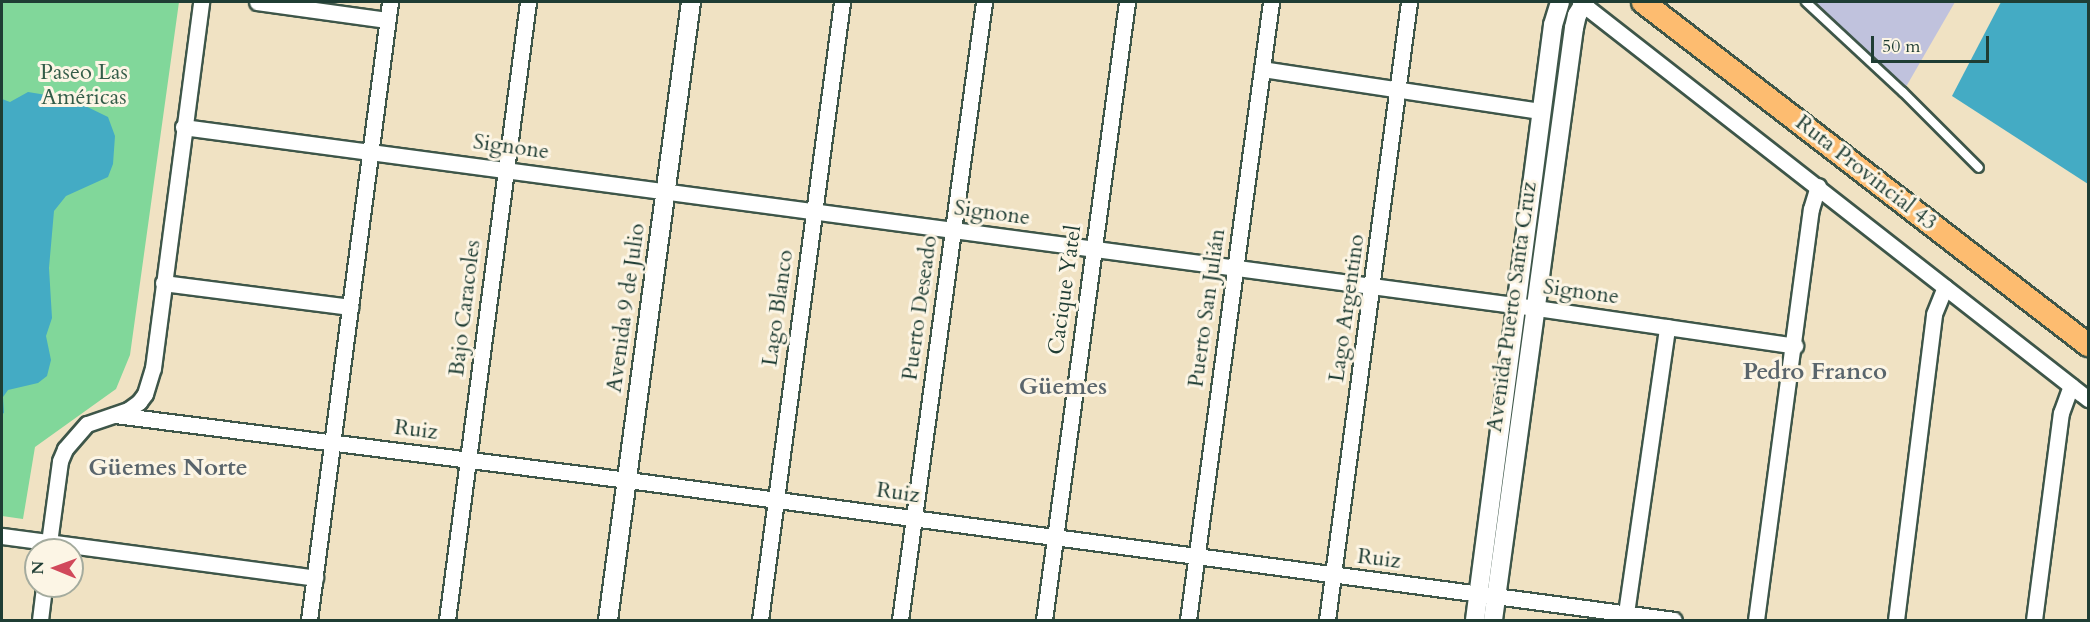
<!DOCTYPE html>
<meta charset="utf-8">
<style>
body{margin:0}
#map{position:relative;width:2090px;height:622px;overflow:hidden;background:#f0e2c3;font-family:Cardo,serif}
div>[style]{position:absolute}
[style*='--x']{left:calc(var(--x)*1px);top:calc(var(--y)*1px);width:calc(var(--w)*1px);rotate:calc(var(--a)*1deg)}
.industrial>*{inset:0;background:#c0c2dd}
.green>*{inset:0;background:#81d79a}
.water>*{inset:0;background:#44abc4}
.roads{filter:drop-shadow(2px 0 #3e5649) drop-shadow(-2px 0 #3e5649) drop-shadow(0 2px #3e5649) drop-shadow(0 -2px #3e5649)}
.service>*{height:8px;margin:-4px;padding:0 4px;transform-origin:4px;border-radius:4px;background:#fff}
.minor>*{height:15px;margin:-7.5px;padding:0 7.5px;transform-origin:7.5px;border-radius:7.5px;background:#fff}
.tertiary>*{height:18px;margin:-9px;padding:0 9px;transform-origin:9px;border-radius:9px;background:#fff}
.primary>*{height:22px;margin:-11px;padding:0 11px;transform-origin:11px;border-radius:11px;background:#fdbc70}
span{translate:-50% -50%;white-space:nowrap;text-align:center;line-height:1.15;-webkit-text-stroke:6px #fcf5e5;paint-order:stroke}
.park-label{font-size:22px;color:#335c48}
.street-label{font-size:22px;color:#1f3d34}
.neighbourhood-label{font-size:24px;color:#5a656c;font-weight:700}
.frame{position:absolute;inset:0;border:3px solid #1f3d34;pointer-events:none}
.north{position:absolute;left:24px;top:538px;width:60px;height:60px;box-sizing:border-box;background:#fcf5e5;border:2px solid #a4ab9e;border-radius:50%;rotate:271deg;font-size:16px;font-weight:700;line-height:24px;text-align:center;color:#1f3d34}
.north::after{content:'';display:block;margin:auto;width:21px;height:27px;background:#d1495b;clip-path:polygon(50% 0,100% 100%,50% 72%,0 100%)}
.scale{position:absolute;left:1871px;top:36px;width:118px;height:27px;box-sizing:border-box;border:3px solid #1f3d34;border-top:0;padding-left:8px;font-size:18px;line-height:21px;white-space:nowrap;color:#1f3d34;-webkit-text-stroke:4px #fcf5e5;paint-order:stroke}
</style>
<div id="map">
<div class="industrial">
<div style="clip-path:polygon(1806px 2px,1955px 2px,1903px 92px)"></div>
</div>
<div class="green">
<div style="clip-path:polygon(2px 2px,179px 2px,130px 355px,116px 389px,35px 447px,23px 519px,2px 516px)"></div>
</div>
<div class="water">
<div style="clip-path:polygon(2001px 2px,2088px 2px,2088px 184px,1952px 96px)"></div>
<div style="clip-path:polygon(28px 92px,71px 99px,108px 117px,115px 136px,113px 164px,108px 177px,66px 196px,54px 211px,49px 268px,52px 318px,46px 336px,51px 360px,47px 376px,38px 383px,8px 390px,3px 397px,4px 413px,2px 414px,2px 99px,10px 102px)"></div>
</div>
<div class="roads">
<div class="service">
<div style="--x:1806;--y:2;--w:132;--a:42.9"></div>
<div style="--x:1903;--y:92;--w:107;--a:45"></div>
</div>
<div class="minor">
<div style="--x:257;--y:2;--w:131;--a:7.9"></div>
<div style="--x:1580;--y:2;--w:645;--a:38.01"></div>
<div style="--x:1262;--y:69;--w:282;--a:8.6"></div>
<div style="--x:183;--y:127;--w:1365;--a:7.62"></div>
<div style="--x:1536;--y:308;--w:262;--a:8.3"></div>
<div style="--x:163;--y:283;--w:189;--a:7.3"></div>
<div style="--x:115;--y:415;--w:517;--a:7.22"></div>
<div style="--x:628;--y:480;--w:1055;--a:7.62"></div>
<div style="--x:2;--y:536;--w:316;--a:7.6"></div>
<div style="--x:48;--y:550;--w:90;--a:-82.3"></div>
<div style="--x:60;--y:461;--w:13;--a:-67"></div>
<div style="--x:65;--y:449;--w:33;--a:-49"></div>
<div style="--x:87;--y:424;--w:43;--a:-18.9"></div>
<div style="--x:128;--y:410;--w:14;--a:-36"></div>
<div style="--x:139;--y:402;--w:10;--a:-53"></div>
<div style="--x:145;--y:394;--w:27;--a:-73"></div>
<div style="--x:153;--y:368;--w:369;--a:-82.5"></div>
<div style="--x:40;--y:620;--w:34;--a:-83"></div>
<div style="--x:309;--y:620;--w:623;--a:-82.53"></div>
<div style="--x:447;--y:620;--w:623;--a:-82.53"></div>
<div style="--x:760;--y:620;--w:623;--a:-82.44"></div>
<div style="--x:900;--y:620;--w:624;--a:-82.26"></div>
<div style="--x:1044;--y:620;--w:624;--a:-82.35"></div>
<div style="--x:1188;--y:620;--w:624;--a:-82.35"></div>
<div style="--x:1327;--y:620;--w:623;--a:-82.44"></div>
<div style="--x:1625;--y:620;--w:296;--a:-81.8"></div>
<div style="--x:1756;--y:620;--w:415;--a:-82.4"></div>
<div style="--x:1811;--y:209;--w:24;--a:-73"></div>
<div style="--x:1896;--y:620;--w:308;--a:-82.9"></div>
<div style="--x:1934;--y:314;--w:29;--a:-68"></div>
<div style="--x:2034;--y:620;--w:209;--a:-82.6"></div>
<div style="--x:2061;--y:413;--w:29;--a:-70"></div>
</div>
<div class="tertiary">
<div style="--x:608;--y:620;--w:624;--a:-82.35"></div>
<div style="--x:1475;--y:620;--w:600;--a:-82.53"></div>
<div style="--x:1553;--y:25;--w:24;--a:-73"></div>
<div style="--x:1493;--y:620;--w:598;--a:-82.21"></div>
<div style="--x:1574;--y:28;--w:13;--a:-77"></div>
<div style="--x:1577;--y:15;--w:15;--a:-58"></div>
</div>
<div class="primary">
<div style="--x:1643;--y:2;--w:562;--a:37.62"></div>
</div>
</div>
<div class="park-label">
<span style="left:84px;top:85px">Paseo Las<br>Américas</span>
</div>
<div class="street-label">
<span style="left:511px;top:147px;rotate:8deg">Signone</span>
<span style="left:1866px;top:173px;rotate:38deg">Ruta Provincial 43</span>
<span style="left:992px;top:213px;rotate:8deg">Signone</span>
<span style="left:1065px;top:290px;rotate:-82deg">Cacique Yatel</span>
<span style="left:1581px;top:292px;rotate:8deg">Signone</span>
<span style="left:1512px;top:307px;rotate:-82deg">Avenida Puerto Santa Cruz</span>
<span style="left:465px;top:308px;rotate:-83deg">Bajo Caracoles</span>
<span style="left:626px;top:308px;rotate:-82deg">Avenida 9 de Julio</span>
<span style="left:778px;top:308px;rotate:-82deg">Lago Blanco</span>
<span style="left:920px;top:308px;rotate:-82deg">Puerto Deseado</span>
<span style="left:1207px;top:308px;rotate:-82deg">Puerto San Julián</span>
<span style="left:1347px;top:308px;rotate:-82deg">Lago Argentino</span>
<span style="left:416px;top:430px;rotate:7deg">Ruiz</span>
<span style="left:898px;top:493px;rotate:8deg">Ruiz</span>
<span style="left:1379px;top:559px;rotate:7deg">Ruiz</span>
</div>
<div class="neighbourhood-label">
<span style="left:1815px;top:372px">Pedro Franco</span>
<span style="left:1063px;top:387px">Güemes</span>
<span style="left:168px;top:468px">Güemes Norte</span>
</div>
<div class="frame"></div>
<div class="north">N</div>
<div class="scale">50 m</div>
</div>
